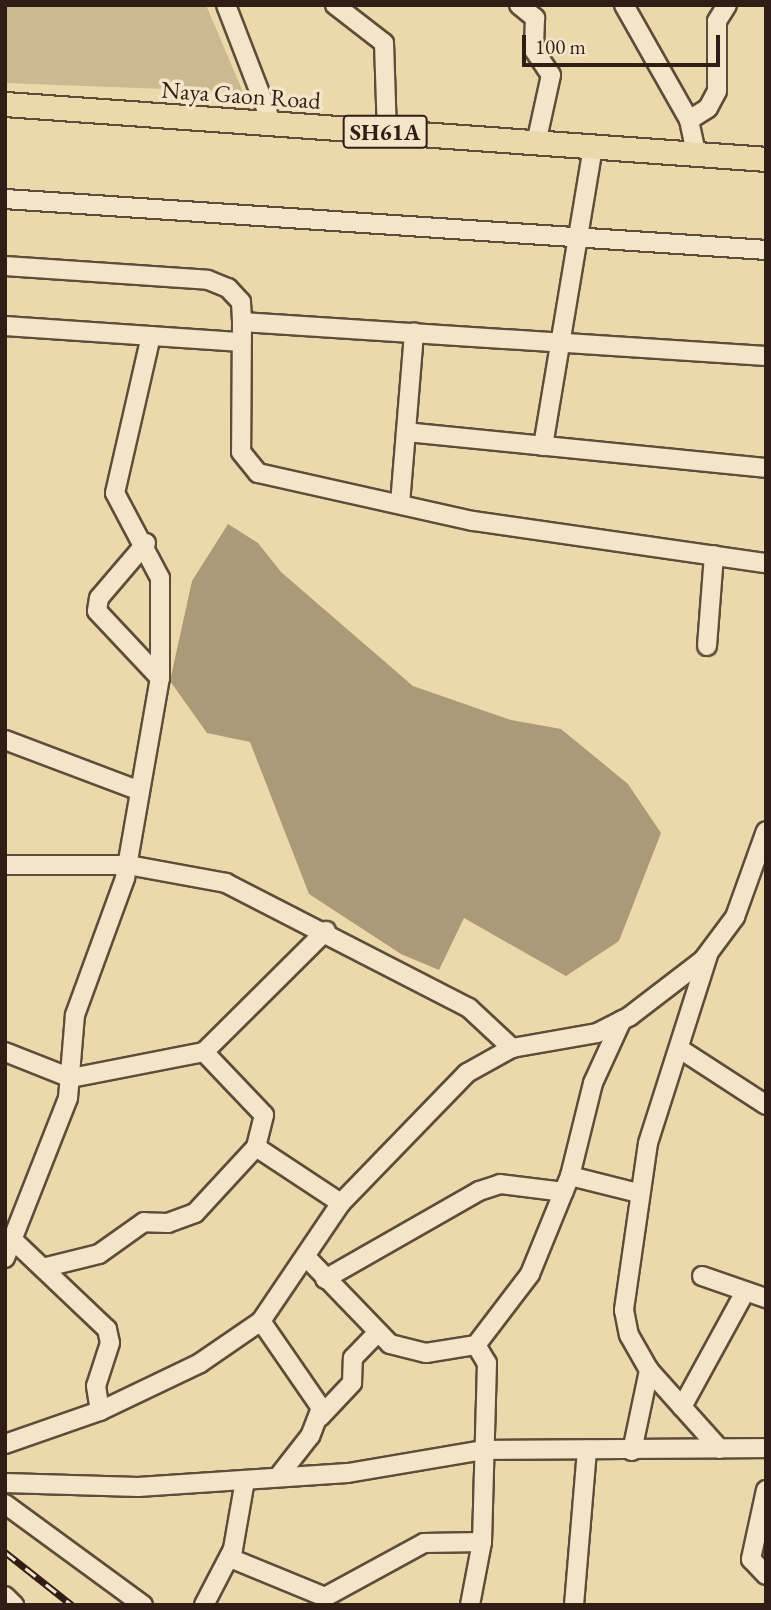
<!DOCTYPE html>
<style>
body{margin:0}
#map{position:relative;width:771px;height:1610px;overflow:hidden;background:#ecd9ab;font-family:"EB Garamond",serif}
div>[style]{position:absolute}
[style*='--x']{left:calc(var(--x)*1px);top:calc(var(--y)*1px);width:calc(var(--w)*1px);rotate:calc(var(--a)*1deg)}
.green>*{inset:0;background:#ccb992}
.water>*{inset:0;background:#ac9978}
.roads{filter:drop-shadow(2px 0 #5f4c3a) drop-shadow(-2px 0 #5f4c3a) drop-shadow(0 2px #5f4c3a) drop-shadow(0 -2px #5f4c3a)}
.minor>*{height:18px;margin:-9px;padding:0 9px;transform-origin:9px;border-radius:9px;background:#f3e6c8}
.major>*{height:23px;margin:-11.5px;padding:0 11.5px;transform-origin:11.5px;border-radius:11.5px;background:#ecd9ab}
.rail>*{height:7px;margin-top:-3.5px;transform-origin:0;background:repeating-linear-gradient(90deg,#f3e6c8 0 13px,#301d15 0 26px);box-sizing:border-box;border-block:2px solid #301d15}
span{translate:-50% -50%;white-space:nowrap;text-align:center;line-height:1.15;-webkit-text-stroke:7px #f3e6c8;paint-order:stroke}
.shield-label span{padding:2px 5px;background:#f3e6c8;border:2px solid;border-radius:5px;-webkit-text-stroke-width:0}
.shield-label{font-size:23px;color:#301d15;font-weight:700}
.street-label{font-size:24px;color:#301d15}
.frame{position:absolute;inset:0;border:7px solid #301d15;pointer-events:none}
.scale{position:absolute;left:522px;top:35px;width:198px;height:32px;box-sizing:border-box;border:4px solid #301d15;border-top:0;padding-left:9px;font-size:21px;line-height:24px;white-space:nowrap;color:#301d15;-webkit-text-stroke:5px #f3e6c8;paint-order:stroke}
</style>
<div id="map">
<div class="green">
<div style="clip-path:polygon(5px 5px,206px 5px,243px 92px,5px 83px)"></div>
</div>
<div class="water">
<div style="clip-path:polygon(228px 524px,258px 543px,281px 572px,413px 686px,511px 720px,561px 729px,628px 784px,661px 833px,619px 941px,566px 976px,464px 918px,439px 970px,401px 954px,309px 894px,250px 742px,207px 733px,170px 681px,192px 581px)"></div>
</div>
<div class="roads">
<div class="minor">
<div style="--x:226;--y:5;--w:128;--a:68.9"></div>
<div style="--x:335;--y:5;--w:62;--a:37.8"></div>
<div style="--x:384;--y:43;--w:89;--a:88.1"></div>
<div style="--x:519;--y:5;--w:21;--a:39"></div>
<div style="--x:535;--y:18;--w:32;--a:92"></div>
<div style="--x:534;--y:50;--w:30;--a:56"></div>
<div style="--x:551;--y:75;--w:70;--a:102.4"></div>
<div style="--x:624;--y:5;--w:132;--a:60.5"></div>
<div style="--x:689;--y:120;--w:35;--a:78"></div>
<div style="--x:689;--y:120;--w:22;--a:-32"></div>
<div style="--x:708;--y:108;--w:19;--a:-62"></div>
<div style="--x:717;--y:91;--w:70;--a:-90"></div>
<div style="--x:717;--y:21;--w:19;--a:-58"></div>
<div style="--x:5;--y:199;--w:763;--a:3.83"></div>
<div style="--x:5;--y:266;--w:203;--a:3.9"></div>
<div style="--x:208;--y:280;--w:22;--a:22"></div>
<div style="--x:228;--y:288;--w:19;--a:47"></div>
<div style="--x:241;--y:302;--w:20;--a:87"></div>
<div style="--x:242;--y:322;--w:130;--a:90.4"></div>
<div style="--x:241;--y:452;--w:27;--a:51"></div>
<div style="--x:258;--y:473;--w:220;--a:12.6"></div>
<div style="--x:473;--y:521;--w:296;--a:8.2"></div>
<div style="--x:242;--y:322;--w:525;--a:3.71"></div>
<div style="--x:5;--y:326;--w:237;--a:3.9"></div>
<div style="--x:406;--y:432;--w:362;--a:5.7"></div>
<div style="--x:543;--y:446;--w:303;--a:-80.5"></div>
<div style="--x:400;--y:504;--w:172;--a:-85.3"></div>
<div style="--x:146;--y:543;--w:72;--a:130.5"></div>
<div style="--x:99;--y:598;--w:13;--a:99"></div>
<div style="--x:97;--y:611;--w:92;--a:46.8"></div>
<div style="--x:707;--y:646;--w:91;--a:-85.6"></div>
<div style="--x:5;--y:740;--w:144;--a:20.7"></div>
<div style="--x:5;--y:865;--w:123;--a:0"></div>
<div style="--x:128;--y:865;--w:100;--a:10.4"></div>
<div style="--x:226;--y:883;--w:273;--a:27.2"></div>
<div style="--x:469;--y:1008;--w:59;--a:42.9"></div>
<div style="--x:708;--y:955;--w:197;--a:107.7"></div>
<div style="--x:648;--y:1143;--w:169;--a:98.2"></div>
<div style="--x:624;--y:1310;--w:25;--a:79"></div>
<div style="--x:629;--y:1335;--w:40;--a:60.3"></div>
<div style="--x:649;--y:1370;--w:106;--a:48.1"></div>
<div style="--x:683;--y:1051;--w:99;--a:33"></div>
<div style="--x:5;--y:1052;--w:71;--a:21.5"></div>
<div style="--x:71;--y:1078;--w:136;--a:-11.1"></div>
<div style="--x:204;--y:1052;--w:87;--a:46.4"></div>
<div style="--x:264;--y:1115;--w:33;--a:104"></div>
<div style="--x:256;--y:1147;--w:90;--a:132.7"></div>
<div style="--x:195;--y:1213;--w:29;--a:160"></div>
<div style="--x:168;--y:1223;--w:24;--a:-178"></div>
<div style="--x:144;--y:1222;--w:55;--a:144.6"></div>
<div style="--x:99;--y:1254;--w:54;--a:166"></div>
<div style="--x:204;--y:1052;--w:172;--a:-44.8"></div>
<div style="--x:256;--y:1147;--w:102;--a:33.4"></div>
<div style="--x:570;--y:1176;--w:70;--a:14"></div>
<div style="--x:12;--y:1239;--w:131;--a:43.5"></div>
<div style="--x:107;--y:1329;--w:14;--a:78"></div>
<div style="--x:110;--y:1343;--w:45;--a:108"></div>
<div style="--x:96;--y:1386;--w:25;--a:81"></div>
<div style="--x:5;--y:1258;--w:172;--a:-68.5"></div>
<div style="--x:68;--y:1098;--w:83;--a:-85.2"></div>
<div style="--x:75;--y:1015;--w:146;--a:-69.9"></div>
<div style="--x:125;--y:878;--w:203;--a:-80.1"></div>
<div style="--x:160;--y:678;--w:100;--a:-90"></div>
<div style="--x:160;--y:578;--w:96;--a:-117.9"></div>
<div style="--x:115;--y:493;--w:161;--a:-77.1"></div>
<div style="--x:308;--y:1259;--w:118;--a:46"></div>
<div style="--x:390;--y:1344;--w:37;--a:14"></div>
<div style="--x:426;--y:1353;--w:51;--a:-9.1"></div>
<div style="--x:476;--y:1345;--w:21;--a:59"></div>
<div style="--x:487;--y:1363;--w:179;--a:91.6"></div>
<div style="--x:482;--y:1542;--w:64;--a:100.8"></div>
<div style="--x:702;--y:1276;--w:68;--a:19"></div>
<div style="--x:325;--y:1279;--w:177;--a:-29.7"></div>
<div style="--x:479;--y:1191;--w:22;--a:-18"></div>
<div style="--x:500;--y:1184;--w:64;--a:7.1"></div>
<div style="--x:261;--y:1321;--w:106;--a:55.4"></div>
<div style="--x:321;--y:1408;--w:30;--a:111"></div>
<div style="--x:310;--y:1436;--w:52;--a:128"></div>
<div style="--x:476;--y:1345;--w:89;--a:-52.7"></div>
<div style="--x:530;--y:1274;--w:106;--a:-67.8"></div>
<div style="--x:570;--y:1176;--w:96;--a:-76.1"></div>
<div style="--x:593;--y:1083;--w:69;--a:-65.3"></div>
<div style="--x:682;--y:1407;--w:131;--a:-61.3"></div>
<div style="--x:320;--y:1417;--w:47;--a:-46.7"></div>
<div style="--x:352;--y:1383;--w:25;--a:-88"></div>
<div style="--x:353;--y:1358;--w:33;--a:-46"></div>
<div style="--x:5;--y:1444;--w:101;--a:-19.2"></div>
<div style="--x:100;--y:1411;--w:111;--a:-25.6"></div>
<div style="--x:200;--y:1363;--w:74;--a:-34.5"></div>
<div style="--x:261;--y:1321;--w:143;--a:-55.9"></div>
<div style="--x:341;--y:1203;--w:181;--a:-45.9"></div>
<div style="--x:467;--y:1073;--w:51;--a:-29.1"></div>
<div style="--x:512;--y:1048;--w:86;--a:-10"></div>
<div style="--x:597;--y:1033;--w:37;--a:-27"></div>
<div style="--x:630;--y:1016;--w:92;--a:-37.5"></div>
<div style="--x:703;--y:960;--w:54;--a:-53.3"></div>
<div style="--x:735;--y:917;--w:91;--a:-70.2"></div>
<div style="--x:632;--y:1451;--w:83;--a:-78.1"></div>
<div style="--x:5;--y:1483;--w:133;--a:1.7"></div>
<div style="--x:138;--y:1487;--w:210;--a:-3.8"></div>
<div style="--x:348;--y:1473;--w:138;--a:-9.6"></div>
<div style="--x:484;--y:1450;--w:282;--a:-0.4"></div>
<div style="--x:766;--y:1490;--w:71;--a:102.3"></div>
<div style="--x:751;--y:1559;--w:22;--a:47"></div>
<div style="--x:5;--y:1504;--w:171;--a:36.2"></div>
<div style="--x:230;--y:1558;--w:103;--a:22.3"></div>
<div style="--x:325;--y:1597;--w:113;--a:-28.6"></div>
<div style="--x:424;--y:1543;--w:58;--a:-1"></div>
<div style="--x:5;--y:1596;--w:13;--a:45"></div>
<div style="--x:204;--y:1605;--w:63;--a:-62.6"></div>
<div style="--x:233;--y:1549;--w:70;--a:-80.1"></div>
<div style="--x:574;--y:1605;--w:156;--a:-85.2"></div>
</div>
<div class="major">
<div style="--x:5;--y:104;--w:763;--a:4.13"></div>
</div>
</div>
<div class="rail">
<div style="--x:5;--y:1552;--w:85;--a:38.3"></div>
</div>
<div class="shield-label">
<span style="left:385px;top:132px">SH61A</span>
</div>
<div class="street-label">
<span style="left:241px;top:95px;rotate:4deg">Naya Gaon Road</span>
</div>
<div class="frame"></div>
<div class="scale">100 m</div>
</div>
